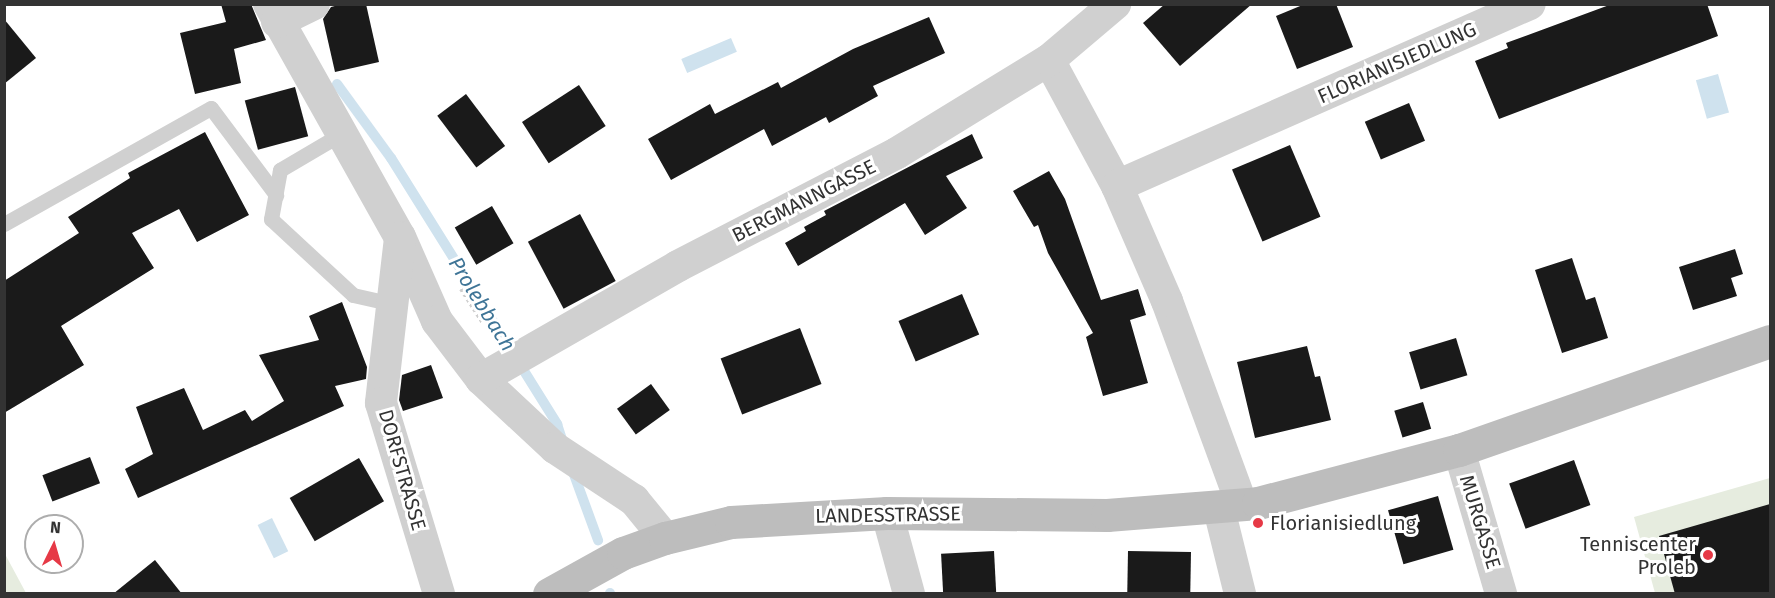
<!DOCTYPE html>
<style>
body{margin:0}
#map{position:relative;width:1775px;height:598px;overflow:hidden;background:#fff;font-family:"Fira Sans",sans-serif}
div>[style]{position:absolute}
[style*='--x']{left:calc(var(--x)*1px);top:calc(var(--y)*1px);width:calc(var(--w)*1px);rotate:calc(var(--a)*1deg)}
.green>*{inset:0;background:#e6ecdf}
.water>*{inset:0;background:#cfe2ee;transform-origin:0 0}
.stream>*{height:10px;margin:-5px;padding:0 5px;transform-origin:5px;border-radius:5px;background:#cfe2ee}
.building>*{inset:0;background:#1a1a1a;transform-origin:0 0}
.path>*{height:4px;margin-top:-2px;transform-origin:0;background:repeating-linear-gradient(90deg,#cdcdcd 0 3px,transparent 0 6px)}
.service>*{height:15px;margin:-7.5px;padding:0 7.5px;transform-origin:7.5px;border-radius:7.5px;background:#d0d0d0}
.minor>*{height:32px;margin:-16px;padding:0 16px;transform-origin:16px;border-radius:16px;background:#d0d0d0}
.secondary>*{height:33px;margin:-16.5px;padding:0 16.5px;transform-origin:16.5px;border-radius:16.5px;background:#bdbdbd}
.dots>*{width:16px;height:16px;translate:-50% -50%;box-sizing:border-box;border:3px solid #fff;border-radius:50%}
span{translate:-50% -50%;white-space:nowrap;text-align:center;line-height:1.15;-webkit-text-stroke:6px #fff;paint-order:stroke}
.street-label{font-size:20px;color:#333}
.poi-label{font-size:20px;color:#333}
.left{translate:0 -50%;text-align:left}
.right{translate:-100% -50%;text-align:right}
.water-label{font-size:21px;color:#3f7597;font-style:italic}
.frame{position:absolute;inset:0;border:6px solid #333;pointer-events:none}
.north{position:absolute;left:24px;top:514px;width:60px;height:60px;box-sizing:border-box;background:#fff;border:2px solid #adadad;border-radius:50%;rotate:5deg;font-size:16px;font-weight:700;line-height:24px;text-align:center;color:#333}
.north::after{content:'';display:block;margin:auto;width:21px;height:27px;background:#e63946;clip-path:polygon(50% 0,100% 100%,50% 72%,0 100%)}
</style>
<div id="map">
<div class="green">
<div style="clip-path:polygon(1770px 478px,1770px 593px,1655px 593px,1634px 517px)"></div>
<div style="clip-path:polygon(5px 554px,26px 593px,5px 593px)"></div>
</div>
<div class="water">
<div style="left:731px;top:38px;width:15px;height:54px;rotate:67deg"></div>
<div style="left:1718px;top:74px;width:40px;height:23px;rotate:74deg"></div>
<div style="left:272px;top:518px;width:37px;height:16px;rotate:64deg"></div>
</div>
<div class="stream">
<div style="--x:337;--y:84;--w:92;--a:53.9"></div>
<div style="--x:391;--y:158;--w:314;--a:58"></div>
<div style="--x:557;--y:424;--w:20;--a:72"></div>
<div style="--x:572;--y:469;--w:76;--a:69.9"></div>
<div style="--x:610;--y:593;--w:1;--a:90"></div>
</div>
<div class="building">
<div style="clip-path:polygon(221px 4px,251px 4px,266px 40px,234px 49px,241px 83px,195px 94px,180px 33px,226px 22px)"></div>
<div style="clip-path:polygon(342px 4px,366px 4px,379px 62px,335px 72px,323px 19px,331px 7px)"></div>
<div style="clip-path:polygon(1165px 4px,1252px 4px,1180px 66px,1143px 23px)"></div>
<div style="clip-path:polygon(1305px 4px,1336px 4px,1353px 47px,1297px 69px,1276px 16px)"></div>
<div style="clip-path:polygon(1612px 4px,1707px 4px,1718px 36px,1499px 119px,1475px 61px,1508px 48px,1506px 43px)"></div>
<div style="clip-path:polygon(929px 17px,945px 53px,873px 86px,878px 96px,829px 123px,826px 117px,772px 146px,764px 129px,671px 180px,648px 139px,710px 104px,715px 114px,778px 82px,781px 88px,853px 49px)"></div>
<div style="clip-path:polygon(4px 19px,36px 58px,4px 84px)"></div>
<div style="left:579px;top:85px;width:49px;height:68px;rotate:57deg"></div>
<div style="left:295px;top:87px;width:51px;height:52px;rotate:75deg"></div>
<div style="left:466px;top:94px;width:65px;height:36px;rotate:53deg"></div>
<div style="left:1409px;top:103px;width:41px;height:48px;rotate:67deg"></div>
<div style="clip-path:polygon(205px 132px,249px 215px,197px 242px,179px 209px,132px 233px,154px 268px,61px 326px,84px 365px,4px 413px,4px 281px,79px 233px,68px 217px,130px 178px,128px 173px)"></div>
<div style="clip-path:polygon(972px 134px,983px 158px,946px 176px,967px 208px,925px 235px,905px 203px,798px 266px,785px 243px,806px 231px,804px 227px,826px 215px,824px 211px)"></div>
<div style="left:1290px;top:145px;width:78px;height:63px;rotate:67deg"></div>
<div style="clip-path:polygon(1049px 171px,1065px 199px,1101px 300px,1138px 289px,1146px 315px,1130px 320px,1148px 383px,1103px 396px,1086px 337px,1093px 333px,1048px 253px,1038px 225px,1034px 227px,1013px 191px)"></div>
<div style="left:492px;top:206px;width:43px;height:43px;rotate:60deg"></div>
<div style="left:580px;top:214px;width:76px;height:59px;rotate:62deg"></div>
<div style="clip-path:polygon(1735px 249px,1743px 274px,1731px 278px,1737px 296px,1693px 310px,1679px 267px)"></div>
<div style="clip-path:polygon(1572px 258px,1586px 300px,1595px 297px,1608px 338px,1562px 353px,1535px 270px)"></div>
<div style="left:962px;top:294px;width:44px;height:69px;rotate:67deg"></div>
<div style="clip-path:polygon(342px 302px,367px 367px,366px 379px,335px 386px,344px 406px,138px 498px,125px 469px,153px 454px,136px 407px,184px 388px,203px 430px,245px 410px,252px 421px,284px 401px,259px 355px,319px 340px,309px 316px)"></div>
<div style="left:800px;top:328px;width:60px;height:85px;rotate:69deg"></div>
<div style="left:1456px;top:338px;width:39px;height:49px;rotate:73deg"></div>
<div style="clip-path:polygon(1307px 346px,1315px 377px,1320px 376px,1331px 420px,1255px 438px,1237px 362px)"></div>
<div style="clip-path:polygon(431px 365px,443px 398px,403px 411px,399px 400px,402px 375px)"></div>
<div style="left:651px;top:384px;width:32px;height:42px;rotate:54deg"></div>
<div style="left:1423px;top:402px;width:28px;height:30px;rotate:73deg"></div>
<div style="left:90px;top:457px;width:28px;height:51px;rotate:69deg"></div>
<div style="left:359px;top:458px;width:50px;height:80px;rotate:60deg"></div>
<div style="left:1574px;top:460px;width:48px;height:69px;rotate:70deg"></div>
<div style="left:1438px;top:496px;width:56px;height:52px;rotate:74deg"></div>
<div style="clip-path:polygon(1770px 504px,1770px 594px,1675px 594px,1659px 536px)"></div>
<div style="left:994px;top:551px;width:43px;height:53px;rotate:87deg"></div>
<div style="left:1128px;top:551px;width:63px;height:43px;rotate:1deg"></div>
<div style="clip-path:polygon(155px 560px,182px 594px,113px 594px)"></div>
</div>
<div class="path">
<div style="--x:461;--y:289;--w:40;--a:57.1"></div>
</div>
<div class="service">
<div style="--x:341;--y:134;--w:71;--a:149.5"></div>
<div style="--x:280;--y:170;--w:50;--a:100.4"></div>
<div style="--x:271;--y:219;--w:112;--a:42.8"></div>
<div style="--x:353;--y:295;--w:41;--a:12.7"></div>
<div style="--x:4;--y:224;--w:237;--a:-29.3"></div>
<div style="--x:211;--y:108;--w:109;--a:53.2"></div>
</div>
<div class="minor">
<div style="--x:269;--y:4;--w:267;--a:60.7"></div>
<div style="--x:400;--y:237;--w:92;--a:66.2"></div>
<div style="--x:437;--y:321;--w:73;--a:52.8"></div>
<div style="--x:481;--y:379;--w:101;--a:43"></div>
<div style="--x:555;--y:448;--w:95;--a:33.4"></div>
<div style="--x:634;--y:500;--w:49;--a:50.8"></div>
<div style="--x:277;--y:22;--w:41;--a:-25.9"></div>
<div style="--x:1049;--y:60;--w:143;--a:61.6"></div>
<div style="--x:400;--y:238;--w:166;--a:96.6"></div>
<div style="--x:381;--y:403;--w:200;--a:73.1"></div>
<div style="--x:481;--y:379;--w:227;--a:-29.8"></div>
<div style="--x:678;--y:266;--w:246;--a:-27.3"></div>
<div style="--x:897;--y:153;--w:178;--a:-31.5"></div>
<div style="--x:1049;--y:60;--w:87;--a:-40.3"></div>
<div style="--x:1459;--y:450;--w:150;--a:73.7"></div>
<div style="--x:1242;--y:505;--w:217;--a:-110.2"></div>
<div style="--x:1167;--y:301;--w:125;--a:-113.5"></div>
<div style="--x:1117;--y:186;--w:451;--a:-23.8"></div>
<div style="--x:1219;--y:509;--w:88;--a:76.1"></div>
<div style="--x:887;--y:513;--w:84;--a:74.8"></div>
</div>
<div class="secondary">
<div style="--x:549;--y:594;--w:85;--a:-29"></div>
<div style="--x:623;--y:553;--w:45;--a:-19.7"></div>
<div style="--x:665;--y:538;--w:68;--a:-13.6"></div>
<div style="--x:731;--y:522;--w:156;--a:-3.3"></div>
<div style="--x:887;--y:513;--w:220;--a:0.5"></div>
<div style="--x:1107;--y:515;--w:151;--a:-4.5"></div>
<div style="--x:1258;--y:503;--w:208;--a:-14.8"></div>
<div style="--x:1459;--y:450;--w:330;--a:-19.3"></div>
</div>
<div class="dots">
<div style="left:1258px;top:523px;background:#e63946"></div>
<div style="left:1708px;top:555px;background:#e63946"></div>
</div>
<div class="street-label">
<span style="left:1397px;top:63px;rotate:-24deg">FLORIANISIEDLUNG</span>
<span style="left:804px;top:201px;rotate:-27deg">BERGMANNGASSE</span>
<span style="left:402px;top:470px;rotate:74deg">DORFSTRASSE</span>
<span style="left:888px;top:515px;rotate:-1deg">LANDESSTRASSE</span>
<span style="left:1480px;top:522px;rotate:73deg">MURGASSE</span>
</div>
<div class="poi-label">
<span class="left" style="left:1270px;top:523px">Florianisiedlung</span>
<span class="right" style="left:1696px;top:556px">Tenniscenter<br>Proleb</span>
</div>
<div class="water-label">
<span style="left:482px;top:304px;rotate:58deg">Prolebbach</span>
</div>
<div class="frame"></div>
<div class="north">N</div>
</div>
